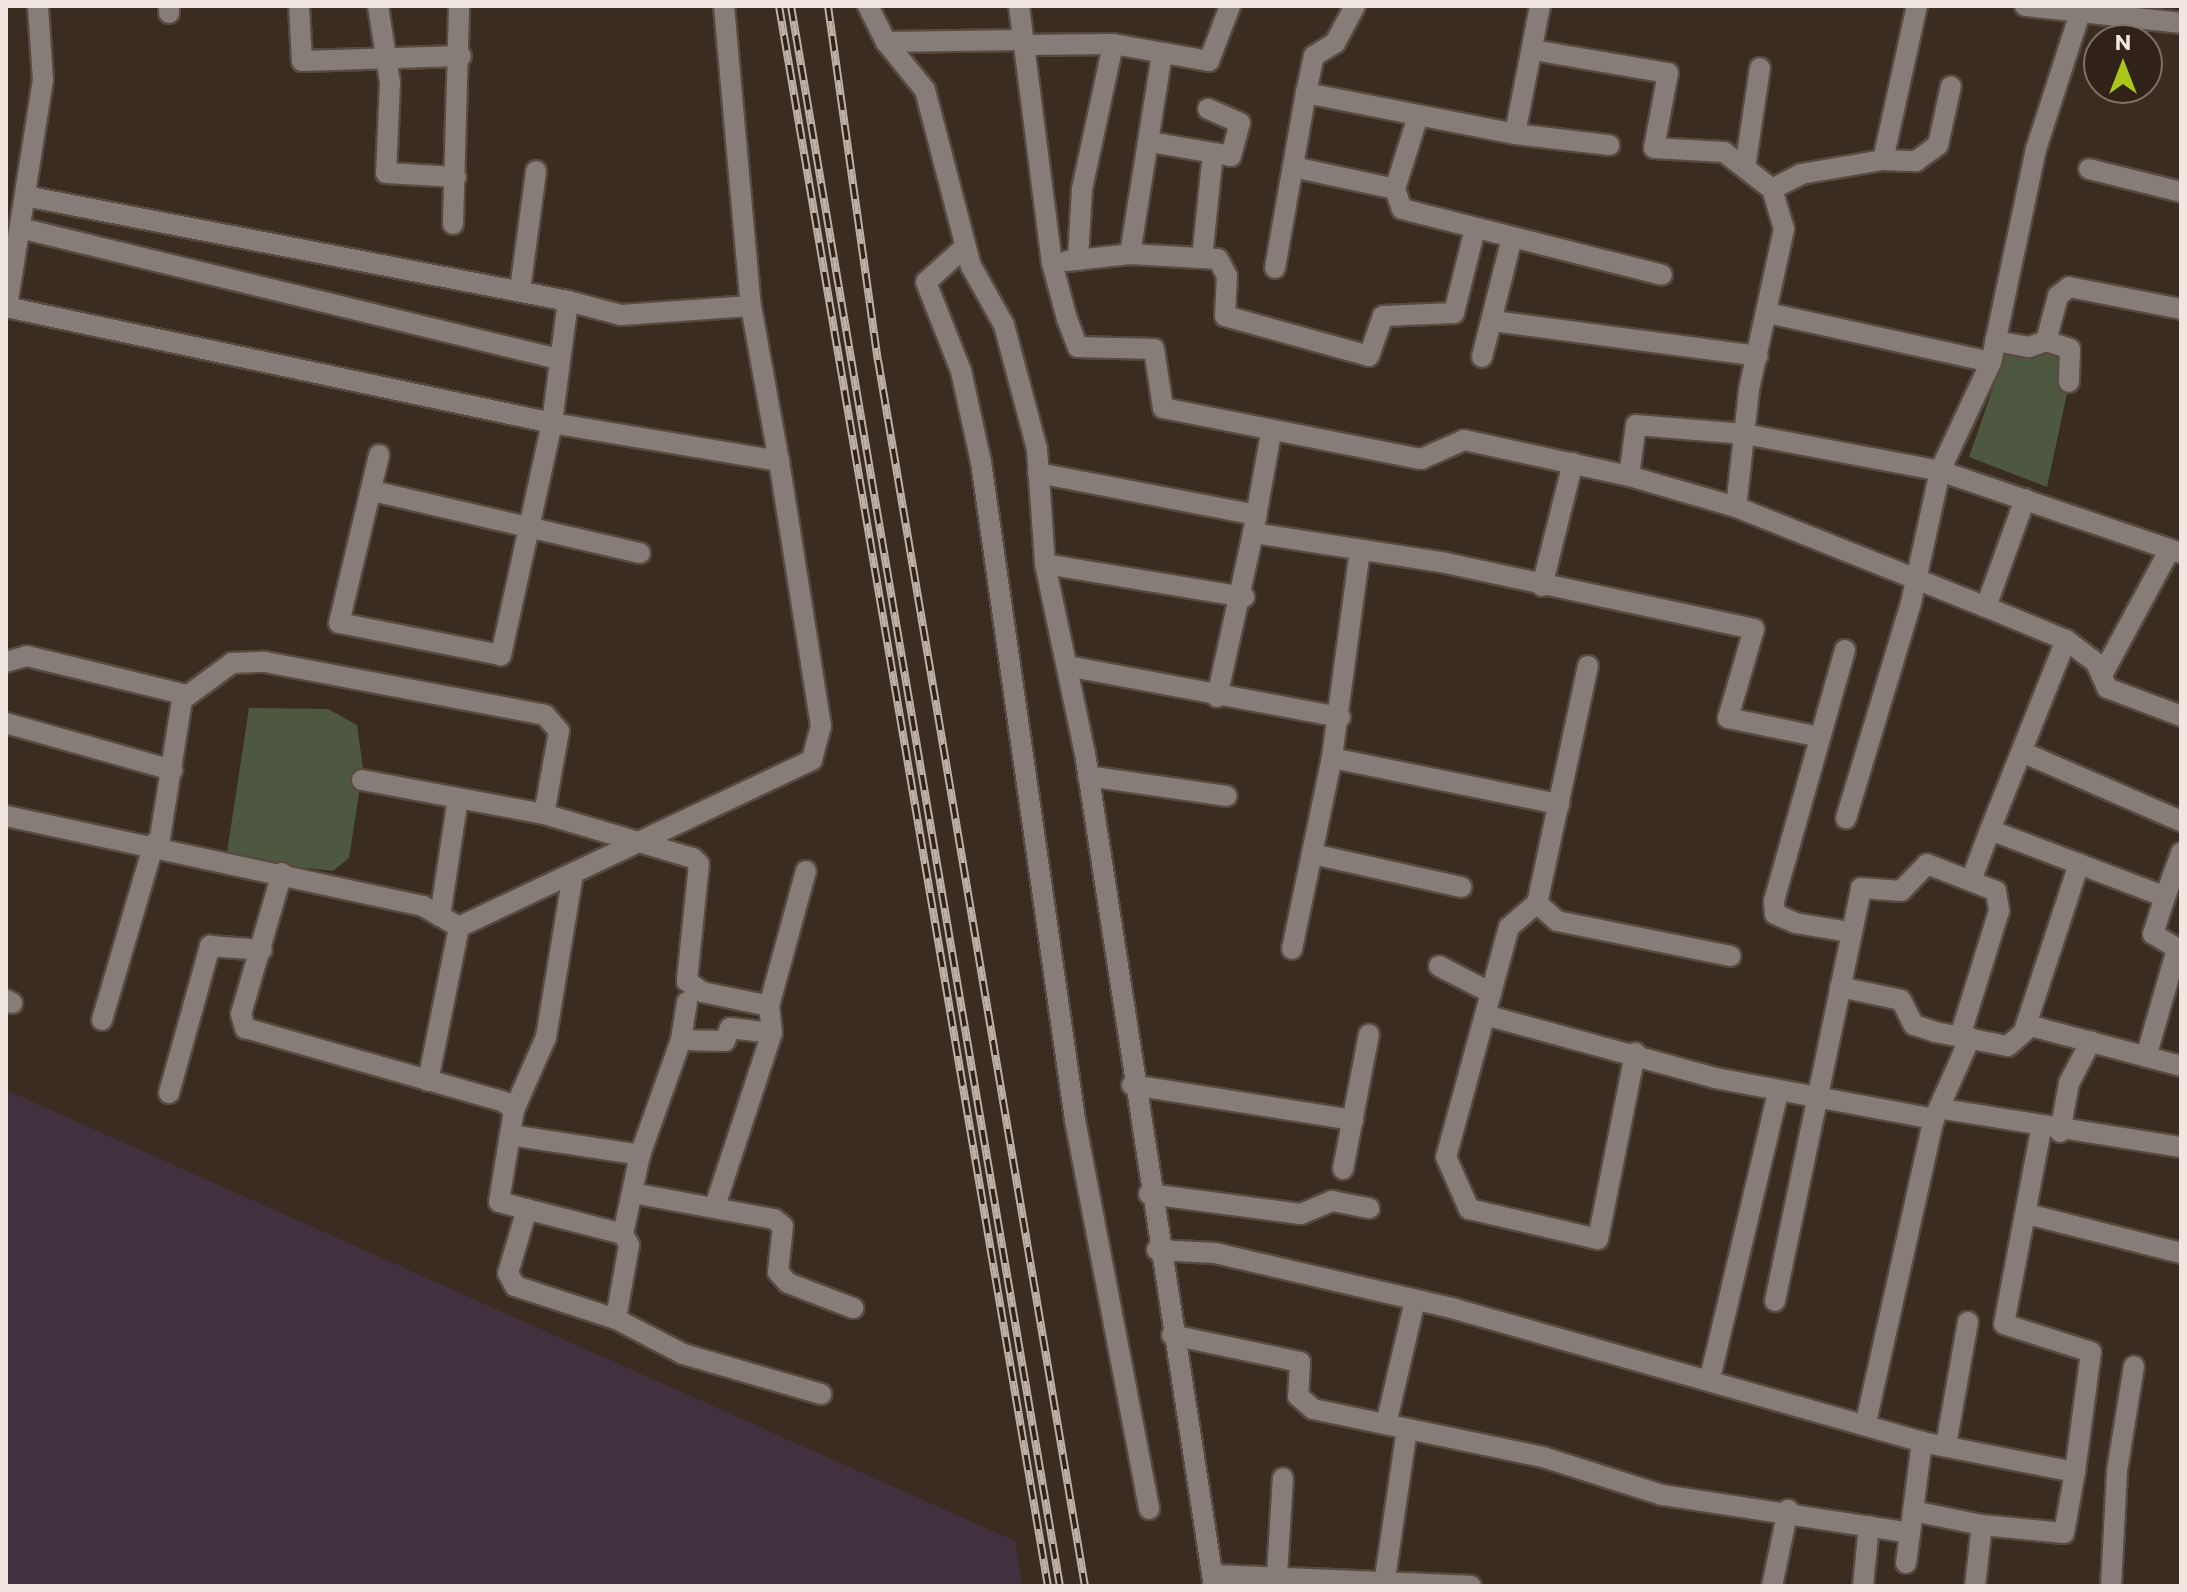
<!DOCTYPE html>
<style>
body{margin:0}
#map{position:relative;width:2187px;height:1592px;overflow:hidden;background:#3a2c21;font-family:Commissioner,sans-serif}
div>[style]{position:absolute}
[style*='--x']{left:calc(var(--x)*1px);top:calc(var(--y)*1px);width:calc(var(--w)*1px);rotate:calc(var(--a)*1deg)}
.industrial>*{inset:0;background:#41313e}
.green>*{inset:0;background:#4e5740}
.roads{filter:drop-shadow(2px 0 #574a40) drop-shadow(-2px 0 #574a40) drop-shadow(0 2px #574a40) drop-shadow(0 -2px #574a40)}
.minor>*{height:20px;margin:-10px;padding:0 10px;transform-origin:10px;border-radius:10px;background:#867d79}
.rail>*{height:8px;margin-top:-4px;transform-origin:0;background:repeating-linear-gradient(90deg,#302218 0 15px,#bcb1a9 0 30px);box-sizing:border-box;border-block:2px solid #bcb1a9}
span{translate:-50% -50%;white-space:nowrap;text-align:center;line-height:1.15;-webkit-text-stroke:6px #302218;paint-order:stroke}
.frame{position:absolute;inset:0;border:8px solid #f1e7e0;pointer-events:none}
.north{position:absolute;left:2083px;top:24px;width:80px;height:80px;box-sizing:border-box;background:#302218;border:2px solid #7d7168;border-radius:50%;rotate:0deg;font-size:22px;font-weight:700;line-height:32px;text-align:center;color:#f1e7e0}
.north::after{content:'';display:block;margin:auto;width:28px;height:36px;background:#a9c71b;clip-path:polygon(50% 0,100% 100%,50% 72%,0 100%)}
</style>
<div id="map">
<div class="industrial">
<div style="clip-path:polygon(6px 1090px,1015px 1541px,1022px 1586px,6px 1586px)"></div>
</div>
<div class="green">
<div style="clip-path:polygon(2077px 347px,2047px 487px,1969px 457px,2007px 348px)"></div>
<div style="clip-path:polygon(249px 708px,328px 709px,357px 725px,363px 768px,349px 858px,333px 871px,226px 859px)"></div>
</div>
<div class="roads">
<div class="minor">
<div style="--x:299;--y:6;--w:55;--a:86.9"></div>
<div style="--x:302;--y:61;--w:159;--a:-1.8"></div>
<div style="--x:378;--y:6;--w:78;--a:81.1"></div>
<div style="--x:390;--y:83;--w:90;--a:92.5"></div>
<div style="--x:386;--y:173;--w:70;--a:3.3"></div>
<div style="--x:724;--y:6;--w:301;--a:84.9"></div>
<div style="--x:751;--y:306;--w:158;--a:79.8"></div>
<div style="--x:868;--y:6;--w:40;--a:63.4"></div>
<div style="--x:886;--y:42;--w:62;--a:50.9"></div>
<div style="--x:925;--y:90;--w:182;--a:75.4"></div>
<div style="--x:971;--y:266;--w:68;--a:60.8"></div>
<div style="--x:1004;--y:325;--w:128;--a:75.1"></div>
<div style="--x:1037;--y:449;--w:115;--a:86"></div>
<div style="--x:1045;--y:564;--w:193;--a:78.1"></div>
<div style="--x:1085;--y:753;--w:843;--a:81.2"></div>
<div style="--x:1019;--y:6;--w:259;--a:82.7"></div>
<div style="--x:1052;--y:263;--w:58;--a:75"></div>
<div style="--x:1067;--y:319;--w:30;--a:69"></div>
<div style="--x:1078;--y:347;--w:76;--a:1.5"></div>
<div style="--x:1154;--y:349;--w:60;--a:81.3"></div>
<div style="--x:1163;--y:408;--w:263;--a:11.2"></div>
<div style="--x:1421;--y:459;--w:47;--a:-23.8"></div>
<div style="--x:1464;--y:440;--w:169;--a:12.3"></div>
<div style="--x:1629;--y:476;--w:111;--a:16.2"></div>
<div style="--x:1736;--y:507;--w:269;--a:21.8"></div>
<div style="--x:1540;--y:6;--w:130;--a:101.1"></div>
<div style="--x:1515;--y:134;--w:95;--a:6.7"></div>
<div style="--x:2025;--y:6;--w:157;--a:6.2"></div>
<div style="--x:169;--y:13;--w:7;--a:-90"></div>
<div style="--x:2079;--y:16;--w:140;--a:107.9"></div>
<div style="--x:2036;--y:149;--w:218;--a:101.9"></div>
<div style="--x:1991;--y:362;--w:120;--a:115.1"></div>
<div style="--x:1940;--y:471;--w:255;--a:18.8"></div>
<div style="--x:886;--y:42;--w:136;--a:-0.8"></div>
<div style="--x:1023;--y:45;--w:90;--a:-0.6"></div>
<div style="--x:1113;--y:44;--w:97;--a:10"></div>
<div style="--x:1209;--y:61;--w:59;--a:-69.1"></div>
<div style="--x:1533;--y:50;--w:137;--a:9.7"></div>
<div style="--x:1668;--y:73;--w:76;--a:100.6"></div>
<div style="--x:1654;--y:148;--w:70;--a:3.3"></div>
<div style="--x:1724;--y:152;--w:61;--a:37.6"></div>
<div style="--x:1772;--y:189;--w:42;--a:73.3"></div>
<div style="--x:1784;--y:229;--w:165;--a:102.3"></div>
<div style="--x:1749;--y:390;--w:118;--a:96.3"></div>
<div style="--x:1162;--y:54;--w:203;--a:99.1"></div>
<div style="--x:1130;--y:254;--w:88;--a:3.3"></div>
<div style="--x:1218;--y:259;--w:19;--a:62"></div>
<div style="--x:1227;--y:276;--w:40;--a:92.9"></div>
<div style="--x:1225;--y:316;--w:149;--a:15.5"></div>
<div style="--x:1369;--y:356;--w:42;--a:-70.7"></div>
<div style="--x:1383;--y:316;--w:71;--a:-2.4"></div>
<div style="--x:1454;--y:313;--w:87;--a:-76"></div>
<div style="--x:1306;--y:93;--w:38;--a:-78"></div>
<div style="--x:1314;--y:56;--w:25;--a:-32"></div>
<div style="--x:1335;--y:43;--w:42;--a:-61.6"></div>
<div style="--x:1418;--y:116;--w:77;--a:107.5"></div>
<div style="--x:1395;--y:189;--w:21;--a:71"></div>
<div style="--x:1402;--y:209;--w:268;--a:14.2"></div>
<div style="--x:1150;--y:142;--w:82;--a:9.8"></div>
<div style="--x:1231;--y:156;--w:34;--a:-75"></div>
<div style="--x:1240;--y:123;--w:35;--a:-156"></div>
<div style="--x:1883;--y:160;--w:33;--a:2"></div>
<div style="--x:1916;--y:161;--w:27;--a:-36"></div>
<div style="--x:1938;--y:145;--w:60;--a:-77.6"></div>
<div style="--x:1293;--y:167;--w:104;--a:12.2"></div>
<div style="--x:1745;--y:168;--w:101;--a:-81.5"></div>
<div style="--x:2089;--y:169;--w:95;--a:14"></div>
<div style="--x:1772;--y:189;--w:33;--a:-27"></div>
<div style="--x:1801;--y:174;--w:83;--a:-9.7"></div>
<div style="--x:1883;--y:160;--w:158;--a:-77.6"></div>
<div style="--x:25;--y:196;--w:553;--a:10.94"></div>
<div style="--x:568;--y:301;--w:123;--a:97.5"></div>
<div style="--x:552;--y:423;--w:238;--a:102.4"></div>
<div style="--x:501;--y:655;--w:165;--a:-168.8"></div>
<div style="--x:339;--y:623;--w:173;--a:-76.6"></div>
<div style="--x:453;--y:224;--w:218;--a:-88.4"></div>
<div style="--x:20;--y:228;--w:554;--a:13.68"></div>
<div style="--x:965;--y:247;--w:52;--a:138.1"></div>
<div style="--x:926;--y:282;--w:96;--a:68.5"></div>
<div style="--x:961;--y:371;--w:93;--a:77.6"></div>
<div style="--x:981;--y:462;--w:665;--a:81.87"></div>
<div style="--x:1075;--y:1120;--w:396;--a:79.2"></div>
<div style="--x:1202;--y:258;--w:105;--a:-84"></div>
<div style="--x:1078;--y:260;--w:71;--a:-86.8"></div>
<div style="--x:1082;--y:189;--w:148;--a:-77.9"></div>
<div style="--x:1067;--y:261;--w:63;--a:-6.3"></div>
<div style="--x:1275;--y:268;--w:178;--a:-80"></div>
<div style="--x:1306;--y:93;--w:213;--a:11.1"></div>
<div style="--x:520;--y:290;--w:120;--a:-82.3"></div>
<div style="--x:568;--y:301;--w:55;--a:14.8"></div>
<div style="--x:621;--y:315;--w:130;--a:-4"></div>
<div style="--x:6;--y:307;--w:558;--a:11.99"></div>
<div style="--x:552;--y:423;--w:230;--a:9.5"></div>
<div style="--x:779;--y:461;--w:268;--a:81"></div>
<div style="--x:821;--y:726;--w:35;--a:105"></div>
<div style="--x:812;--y:760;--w:391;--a:154.7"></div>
<div style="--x:7;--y:307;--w:230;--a:-81"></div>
<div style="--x:43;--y:80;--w:74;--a:-93.9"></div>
<div style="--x:1768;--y:313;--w:228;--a:12.4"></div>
<div style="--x:1493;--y:321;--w:267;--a:7.5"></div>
<div style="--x:1995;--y:341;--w:35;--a:10"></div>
<div style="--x:2029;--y:347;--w:18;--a:-19"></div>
<div style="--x:2046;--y:341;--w:47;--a:-75.1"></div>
<div style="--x:2058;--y:296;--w:14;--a:-39"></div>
<div style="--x:2069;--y:287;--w:114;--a:11.1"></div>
<div style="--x:2046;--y:341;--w:25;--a:18"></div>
<div style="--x:2070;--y:349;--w:33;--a:92"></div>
<div style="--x:1482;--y:357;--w:123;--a:-75.9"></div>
<div style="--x:1271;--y:433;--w:102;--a:100.2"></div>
<div style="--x:1253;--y:533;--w:195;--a:8.8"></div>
<div style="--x:1446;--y:563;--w:315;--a:12.1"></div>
<div style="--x:1754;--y:629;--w:93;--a:106.3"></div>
<div style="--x:1728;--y:718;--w:94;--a:11.7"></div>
<div style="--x:1038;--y:473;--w:223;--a:10.9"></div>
<div style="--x:1629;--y:476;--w:51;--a:-82.2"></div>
<div style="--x:1636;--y:425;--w:109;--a:4.7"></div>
<div style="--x:1745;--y:434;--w:198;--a:10.7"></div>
<div style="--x:1940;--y:471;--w:135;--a:102.4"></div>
<div style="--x:1911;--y:603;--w:225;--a:106.8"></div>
<div style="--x:373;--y:491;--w:274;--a:13.1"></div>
<div style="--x:2025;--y:499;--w:115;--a:109.9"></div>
<div style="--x:1986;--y:607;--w:87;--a:22.4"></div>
<div style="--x:2066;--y:640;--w:205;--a:111.8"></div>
<div style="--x:1990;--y:830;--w:187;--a:20.9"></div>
<div style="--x:2165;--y:897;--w:39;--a:108"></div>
<div style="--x:2153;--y:934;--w:33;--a:31"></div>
<div style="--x:1360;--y:550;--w:210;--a:97.7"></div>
<div style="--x:1332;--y:758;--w:232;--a:11.5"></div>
<div style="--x:1045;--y:564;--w:202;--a:9.4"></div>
<div style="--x:1542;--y:586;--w:127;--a:-75.9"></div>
<div style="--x:2066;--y:640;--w:38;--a:37"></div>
<div style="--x:2096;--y:663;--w:27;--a:66"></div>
<div style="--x:2107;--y:688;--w:79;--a:20.7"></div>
<div style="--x:1845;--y:650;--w:261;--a:105.8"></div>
<div style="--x:1774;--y:901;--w:13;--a:86"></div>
<div style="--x:1775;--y:914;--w:22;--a:24"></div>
<div style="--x:1795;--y:923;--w:56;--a:9.3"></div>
<div style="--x:6;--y:662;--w:22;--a:-16"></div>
<div style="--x:27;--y:656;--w:161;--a:13.7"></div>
<div style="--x:183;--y:694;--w:152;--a:99.1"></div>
<div style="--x:1067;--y:666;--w:278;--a:10.6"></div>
<div style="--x:1588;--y:666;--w:242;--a:102.1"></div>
<div style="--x:1537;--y:903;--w:27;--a:42"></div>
<div style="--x:1557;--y:921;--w:177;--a:11.4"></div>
<div style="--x:2102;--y:675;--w:143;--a:-61.6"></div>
<div style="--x:1217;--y:697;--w:168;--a:-77.6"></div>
<div style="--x:183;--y:699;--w:61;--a:-36.3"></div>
<div style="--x:232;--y:663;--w:33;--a:-2"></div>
<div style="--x:265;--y:662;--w:285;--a:10.7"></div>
<div style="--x:545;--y:715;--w:21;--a:49"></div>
<div style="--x:559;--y:731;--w:84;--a:100.2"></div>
<div style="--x:6;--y:723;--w:173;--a:15.8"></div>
<div style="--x:2022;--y:752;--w:173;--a:23.5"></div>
<div style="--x:1088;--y:776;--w:140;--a:8.2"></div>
<div style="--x:362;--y:780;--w:185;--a:10.6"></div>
<div style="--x:544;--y:814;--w:155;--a:16.5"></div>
<div style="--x:693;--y:858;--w:8;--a:45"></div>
<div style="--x:699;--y:864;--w:118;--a:95.9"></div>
<div style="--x:687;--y:981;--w:19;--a:36"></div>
<div style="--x:702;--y:992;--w:68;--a:11.8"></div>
<div style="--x:6;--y:816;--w:427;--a:12.2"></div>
<div style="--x:423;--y:906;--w:42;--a:30.3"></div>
<div style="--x:459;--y:927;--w:157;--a:101.4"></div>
<div style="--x:1312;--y:854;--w:153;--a:12.5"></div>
<div style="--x:282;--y:873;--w:147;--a:106.2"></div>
<div style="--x:241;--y:1014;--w:15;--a:74"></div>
<div style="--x:245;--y:1028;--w:269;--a:15.9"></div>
<div style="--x:504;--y:1102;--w:13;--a:39"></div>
<div style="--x:514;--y:1110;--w:93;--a:99.3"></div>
<div style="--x:499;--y:1202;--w:128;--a:14.5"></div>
<div style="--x:623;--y:1234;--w:13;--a:61"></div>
<div style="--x:629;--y:1245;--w:75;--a:100"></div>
<div style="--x:1972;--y:878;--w:51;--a:-69.4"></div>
<div style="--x:2165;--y:897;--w:47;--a:-70"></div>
<div style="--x:1537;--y:903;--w:37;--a:139"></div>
<div style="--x:1509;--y:927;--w:238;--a:105.3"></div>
<div style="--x:1446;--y:1157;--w:57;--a:66.1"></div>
<div style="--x:1469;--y:1209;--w:132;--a:13.1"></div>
<div style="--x:1598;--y:1239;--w:190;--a:-78.7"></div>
<div style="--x:440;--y:916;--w:119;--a:-81.3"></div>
<div style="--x:1292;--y:949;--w:195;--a:-78.2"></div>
<div style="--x:1439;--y:966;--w:59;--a:27.4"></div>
<div style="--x:1840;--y:987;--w:62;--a:12"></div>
<div style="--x:1901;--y:1000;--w:28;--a:63"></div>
<div style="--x:1914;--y:1025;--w:22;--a:18"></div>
<div style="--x:1935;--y:1032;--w:74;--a:10.9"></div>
<div style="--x:2008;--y:1046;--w:30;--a:-41"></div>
<div style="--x:2031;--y:1026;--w:155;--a:14.9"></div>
<div style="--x:6;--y:1000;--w:7;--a:27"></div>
<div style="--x:687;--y:1002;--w:38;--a:99"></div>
<div style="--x:681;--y:1040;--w:44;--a:1.3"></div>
<div style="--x:725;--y:1041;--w:14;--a:-69"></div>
<div style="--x:730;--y:1028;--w:42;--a:6.8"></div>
<div style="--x:1485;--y:1015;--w:238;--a:15.3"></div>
<div style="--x:1715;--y:1078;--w:223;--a:10.6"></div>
<div style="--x:102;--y:1020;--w:184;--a:-73.6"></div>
<div style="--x:2025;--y:1028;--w:173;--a:-71.8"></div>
<div style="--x:2146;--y:1057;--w:112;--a:-74"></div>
<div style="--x:1132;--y:1085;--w:224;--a:9"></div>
<div style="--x:169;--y:1093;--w:153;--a:-74.4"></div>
<div style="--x:210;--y:946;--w:52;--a:4.4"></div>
<div style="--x:1943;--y:1109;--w:241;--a:9.1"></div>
<div style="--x:514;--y:1110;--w:80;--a:-66.3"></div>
<div style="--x:546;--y:1037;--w:165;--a:-80.6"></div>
<div style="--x:2060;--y:1132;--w:50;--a:-79.6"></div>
<div style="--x:2069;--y:1083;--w:47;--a:-62.4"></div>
<div style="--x:510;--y:1135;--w:132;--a:8.7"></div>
<div style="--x:1343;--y:1169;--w:137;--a:-79.1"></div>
<div style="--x:632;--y:1193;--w:144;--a:10.4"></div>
<div style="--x:774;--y:1219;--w:11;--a:38"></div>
<div style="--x:783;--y:1226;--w:46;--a:96.2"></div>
<div style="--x:778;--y:1272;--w:15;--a:48"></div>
<div style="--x:788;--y:1283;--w:70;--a:21"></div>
<div style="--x:1149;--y:1194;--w:153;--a:7.5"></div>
<div style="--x:1301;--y:1214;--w:34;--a:-23"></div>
<div style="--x:1332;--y:1201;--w:38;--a:11"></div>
<div style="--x:715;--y:1206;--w:182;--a:-71.8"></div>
<div style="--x:772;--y:1033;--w:27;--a:-96"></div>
<div style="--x:769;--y:1006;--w:140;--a:-74.7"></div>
<div style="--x:527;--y:1209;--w:67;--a:106.5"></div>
<div style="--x:508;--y:1273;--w:15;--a:62"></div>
<div style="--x:515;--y:1286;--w:106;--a:18.1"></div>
<div style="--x:616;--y:1319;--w:76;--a:27.6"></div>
<div style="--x:683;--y:1354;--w:144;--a:16.2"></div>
<div style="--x:2027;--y:1214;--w:159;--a:14.2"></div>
<div style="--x:623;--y:1234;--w:81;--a:-77.9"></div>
<div style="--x:640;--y:1155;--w:122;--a:-70.4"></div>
<div style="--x:1157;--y:1250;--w:58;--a:3"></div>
<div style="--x:1215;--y:1253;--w:243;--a:13.1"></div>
<div style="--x:1452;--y:1308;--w:489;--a:15.9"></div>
<div style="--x:1922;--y:1442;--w:156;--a:11.1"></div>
<div style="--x:1775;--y:1301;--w:422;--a:-78.2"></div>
<div style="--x:1861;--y:888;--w:40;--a:4.3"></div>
<div style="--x:1901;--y:891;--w:37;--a:-46"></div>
<div style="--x:1927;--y:864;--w:74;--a:21.4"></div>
<div style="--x:1996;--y:891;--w:20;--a:81"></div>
<div style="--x:1999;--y:911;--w:131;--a:107.3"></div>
<div style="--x:1172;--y:1335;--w:131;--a:11.9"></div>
<div style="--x:1300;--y:1362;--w:34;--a:93"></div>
<div style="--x:1298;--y:1396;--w:20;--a:41"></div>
<div style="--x:1313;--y:1409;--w:235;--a:11.8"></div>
<div style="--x:1543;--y:1457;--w:125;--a:17.7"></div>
<div style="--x:1662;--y:1495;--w:251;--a:8.7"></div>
<div style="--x:1710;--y:1378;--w:294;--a:-76.6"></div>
<div style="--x:1866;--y:1422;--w:311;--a:-77.4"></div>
<div style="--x:1934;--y:1119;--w:89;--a:-66"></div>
<div style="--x:1386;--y:1424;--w:127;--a:-76.8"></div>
<div style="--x:1946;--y:1445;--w:125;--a:-79.9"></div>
<div style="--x:1913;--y:1511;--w:70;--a:-82.6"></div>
<div style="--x:1906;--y:1563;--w:52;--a:-82.3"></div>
<div style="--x:1913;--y:1511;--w:70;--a:11.5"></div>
<div style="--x:1213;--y:1575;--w:258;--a:2.4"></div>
<div style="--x:1277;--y:1575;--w:97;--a:-86.5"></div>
<div style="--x:1385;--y:1578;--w:151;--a:-81.6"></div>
<div style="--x:1772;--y:1586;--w:78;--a:-78.1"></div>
<div style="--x:1863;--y:1586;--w:60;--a:-84.3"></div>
<div style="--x:1975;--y:1586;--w:61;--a:-83.5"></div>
<div style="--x:1982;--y:1525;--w:82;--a:5.6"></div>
<div style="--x:2064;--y:1533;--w:62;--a:-79.8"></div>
<div style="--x:2075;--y:1472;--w:121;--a:-82.4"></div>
<div style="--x:2091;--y:1352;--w:91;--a:-162.2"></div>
<div style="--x:2004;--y:1324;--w:197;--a:-79.2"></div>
<div style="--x:2111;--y:1586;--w:115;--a:-87"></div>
<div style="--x:2117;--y:1471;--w:106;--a:-80.8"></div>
</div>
</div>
<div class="rail">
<div style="--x:779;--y:6;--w:1603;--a:80.34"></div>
<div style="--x:791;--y:6;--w:1603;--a:80.34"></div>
<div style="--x:828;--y:6;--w:358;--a:82"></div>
<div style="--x:878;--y:360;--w:1243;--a:80.42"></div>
</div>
<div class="frame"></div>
<div class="north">N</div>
</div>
